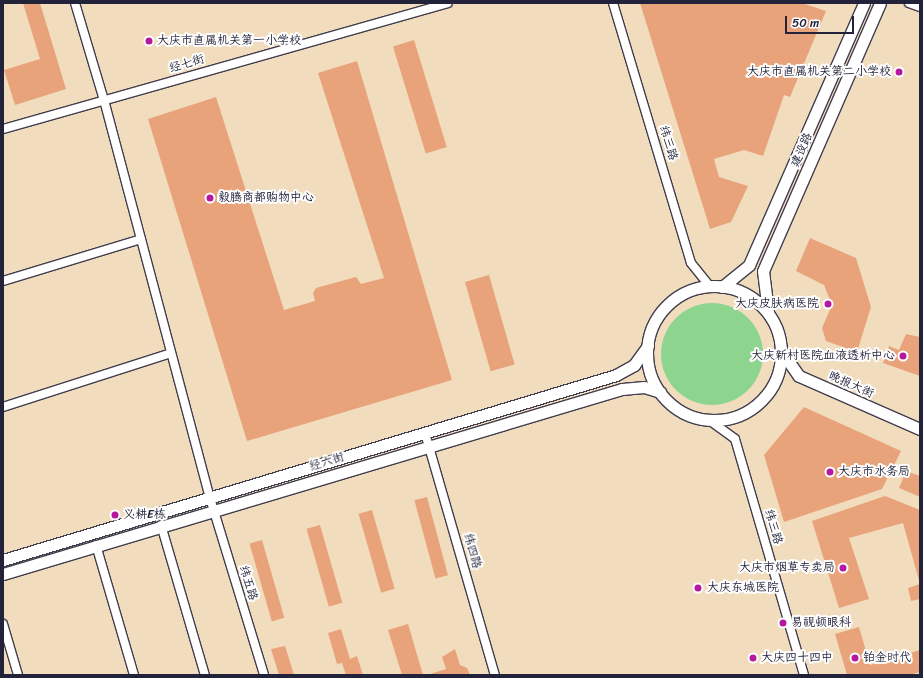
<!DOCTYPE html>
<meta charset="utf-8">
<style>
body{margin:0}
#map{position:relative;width:923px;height:678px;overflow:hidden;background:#f1ddbd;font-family:Sriracha,"LXGW WenKai TC",sans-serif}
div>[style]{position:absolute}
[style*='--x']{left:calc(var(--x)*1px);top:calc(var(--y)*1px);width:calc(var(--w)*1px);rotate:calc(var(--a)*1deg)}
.green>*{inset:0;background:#8dd48f}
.round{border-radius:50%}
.building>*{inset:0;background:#e8a37a;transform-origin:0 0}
.roads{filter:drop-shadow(1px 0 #413e4e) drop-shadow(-1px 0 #413e4e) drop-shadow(0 1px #413e4e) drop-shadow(0 -1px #413e4e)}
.street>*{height:8px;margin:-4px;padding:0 4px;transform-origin:4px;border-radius:4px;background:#fff}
.secondary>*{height:11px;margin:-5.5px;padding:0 5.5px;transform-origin:5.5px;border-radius:5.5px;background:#fff}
.secondary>.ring{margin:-5.5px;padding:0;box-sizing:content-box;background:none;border:11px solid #fff;border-radius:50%}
.dots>*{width:11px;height:11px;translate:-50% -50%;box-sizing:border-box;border:2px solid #fff;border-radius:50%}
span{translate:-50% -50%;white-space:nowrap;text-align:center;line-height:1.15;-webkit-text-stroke:4px #fff;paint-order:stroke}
.poi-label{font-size:12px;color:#22223b}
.left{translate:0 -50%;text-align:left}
.right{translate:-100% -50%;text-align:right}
.street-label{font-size:12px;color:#22223b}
.frame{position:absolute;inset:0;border:4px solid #22223b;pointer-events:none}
.scale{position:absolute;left:785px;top:16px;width:69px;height:18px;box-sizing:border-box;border:2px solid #22223b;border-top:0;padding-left:5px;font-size:12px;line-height:14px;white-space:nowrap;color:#22223b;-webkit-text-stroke:3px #fff;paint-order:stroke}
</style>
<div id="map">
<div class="green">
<div class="round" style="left:661px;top:303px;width:102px;height:102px"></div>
</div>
<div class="building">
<div style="clip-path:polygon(23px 3px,40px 3px,66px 89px,15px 105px,4px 70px,40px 59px)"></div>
<div style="clip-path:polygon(640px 3px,802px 3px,826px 11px,790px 97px,784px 95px,763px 156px,744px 150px,714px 159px,719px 177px,748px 186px,731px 222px,710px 229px)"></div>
<div style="left:414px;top:40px;width:112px;height:22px;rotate:73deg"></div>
<div style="clip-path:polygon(357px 61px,452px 380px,247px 441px,148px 119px,216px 97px,284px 310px,315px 301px,313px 293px,316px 288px,356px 277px,361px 284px,384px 278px,318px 73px)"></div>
<div style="clip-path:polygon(810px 238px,856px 258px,871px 307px,857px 352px,826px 341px,822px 328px,832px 305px,824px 285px,796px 271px)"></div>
<div style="left:489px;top:275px;width:93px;height:25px;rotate:74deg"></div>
<div style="clip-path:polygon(906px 334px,920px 337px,920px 376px,883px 363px,889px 346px,899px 350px)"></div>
<div style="clip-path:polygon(804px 407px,901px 451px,882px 489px,784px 522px,764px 455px)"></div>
<div style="clip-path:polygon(906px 471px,920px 476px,920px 497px,899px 488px)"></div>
<div style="clip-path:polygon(885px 496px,920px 510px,920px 584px,903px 523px,849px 538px,869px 599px,839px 608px,812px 521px)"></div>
<div style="left:427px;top:497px;width:81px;height:13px;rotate:75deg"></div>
<div style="left:372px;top:510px;width:82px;height:14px;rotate:74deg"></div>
<div style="left:320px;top:525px;width:81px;height:14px;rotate:74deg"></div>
<div style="left:262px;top:540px;width:81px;height:13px;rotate:74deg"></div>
<div style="clip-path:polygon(920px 584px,920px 599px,911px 601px,908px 588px)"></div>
<div style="clip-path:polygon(408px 624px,423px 675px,402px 675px,388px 630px)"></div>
<div style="clip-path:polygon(859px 627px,870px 665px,920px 650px,920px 672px,909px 675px,847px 675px,835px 634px)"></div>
<div style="clip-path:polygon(341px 629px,350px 659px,357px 656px,363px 675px,346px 675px,342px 663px,337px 664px,328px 633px)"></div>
<div style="clip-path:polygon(285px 646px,294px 675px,279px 675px,271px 649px)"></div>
<div style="clip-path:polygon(455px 649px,460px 665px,467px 668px,470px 675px,427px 675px,446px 669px,442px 657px)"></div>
</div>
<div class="roads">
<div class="street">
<div style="--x:75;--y:3;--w:101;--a:73.4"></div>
<div style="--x:104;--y:100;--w:412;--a:75.1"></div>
<div style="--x:210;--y:498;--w:185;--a:73"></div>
<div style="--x:613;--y:3;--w:271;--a:73.3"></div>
<div style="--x:691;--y:263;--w:28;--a:51"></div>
<div style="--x:909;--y:3;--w:12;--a:20"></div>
<div style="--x:3;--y:129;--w:462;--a:-15.8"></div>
<div style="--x:3;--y:281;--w:144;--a:-16.9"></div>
<div style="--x:3;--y:407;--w:176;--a:-17.8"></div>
<div style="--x:709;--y:420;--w:32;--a:36"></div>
<div style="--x:735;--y:439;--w:246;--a:73.7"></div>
<div style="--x:425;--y:433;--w:252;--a:73.9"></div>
<div style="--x:161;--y:525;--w:156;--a:73.7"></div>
<div style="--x:96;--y:545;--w:135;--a:73.7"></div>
<div style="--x:3;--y:624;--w:53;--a:73.6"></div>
</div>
<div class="secondary">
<div class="ring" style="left:647px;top:286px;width:123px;height:123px"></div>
<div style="--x:722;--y:287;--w:35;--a:-39"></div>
<div style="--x:749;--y:265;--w:286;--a:-66.3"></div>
<div style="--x:768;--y:311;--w:40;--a:-97.1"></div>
<div style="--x:763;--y:271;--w:292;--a:-66.4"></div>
<div style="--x:782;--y:352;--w:29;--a:55"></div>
<div style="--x:799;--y:376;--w:132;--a:23.7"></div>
<div style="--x:3;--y:560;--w:640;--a:-16.79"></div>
<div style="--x:616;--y:375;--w:21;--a:-29"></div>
<div style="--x:634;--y:365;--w:24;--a:-54"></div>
<div style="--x:3;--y:574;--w:646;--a:-16.64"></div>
<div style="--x:622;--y:389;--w:22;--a:-5"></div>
<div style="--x:644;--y:387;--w:17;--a:17"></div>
</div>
</div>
<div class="dots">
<div style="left:149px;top:41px;background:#b5179e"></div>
<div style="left:899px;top:72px;background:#b5179e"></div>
<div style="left:210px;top:198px;background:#b5179e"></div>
<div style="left:828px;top:304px;background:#b5179e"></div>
<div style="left:903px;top:356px;background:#b5179e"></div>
<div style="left:830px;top:472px;background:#b5179e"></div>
<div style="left:115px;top:515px;background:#b5179e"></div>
<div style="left:843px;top:568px;background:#b5179e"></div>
<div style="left:698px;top:588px;background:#b5179e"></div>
<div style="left:783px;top:623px;background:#b5179e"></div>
<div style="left:753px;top:658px;background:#b5179e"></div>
<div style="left:855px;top:658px;background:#b5179e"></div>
</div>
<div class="poi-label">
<span class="left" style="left:157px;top:41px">大庆市直属机关第一小学校</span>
<span class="right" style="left:891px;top:72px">大庆市直属机关第二小学校</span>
<span class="left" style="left:218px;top:198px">毅腾商都购物中心</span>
<span class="right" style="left:819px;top:304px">大庆皮肤病医院</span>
<span class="right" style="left:895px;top:356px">大庆新村医院血液透析中心</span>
<span class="left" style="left:838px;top:472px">大庆市水务局</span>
<span class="left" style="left:123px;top:515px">义耕E栋</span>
<span class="right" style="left:835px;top:568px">大庆市烟草专卖局</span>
<span class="left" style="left:707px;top:588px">大庆东城医院</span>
<span class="left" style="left:791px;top:623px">易视顿眼科</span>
<span class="left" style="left:761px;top:658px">大庆四十四中</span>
<span class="left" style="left:863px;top:658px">铂金时代</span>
</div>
<div class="street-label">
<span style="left:187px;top:64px;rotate:-16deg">经七街</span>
<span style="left:668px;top:143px;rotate:73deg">纬三路</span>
<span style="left:802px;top:150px;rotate:-67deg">建设路</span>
<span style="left:851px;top:385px;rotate:24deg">晚报大街</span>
<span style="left:327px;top:462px;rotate:-17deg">经六街</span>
<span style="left:773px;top:527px;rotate:74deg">纬三路</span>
<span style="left:472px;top:551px;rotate:74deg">纬四路</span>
<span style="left:248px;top:583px;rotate:73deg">纬五路</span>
</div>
<div class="frame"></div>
<div class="scale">50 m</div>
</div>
